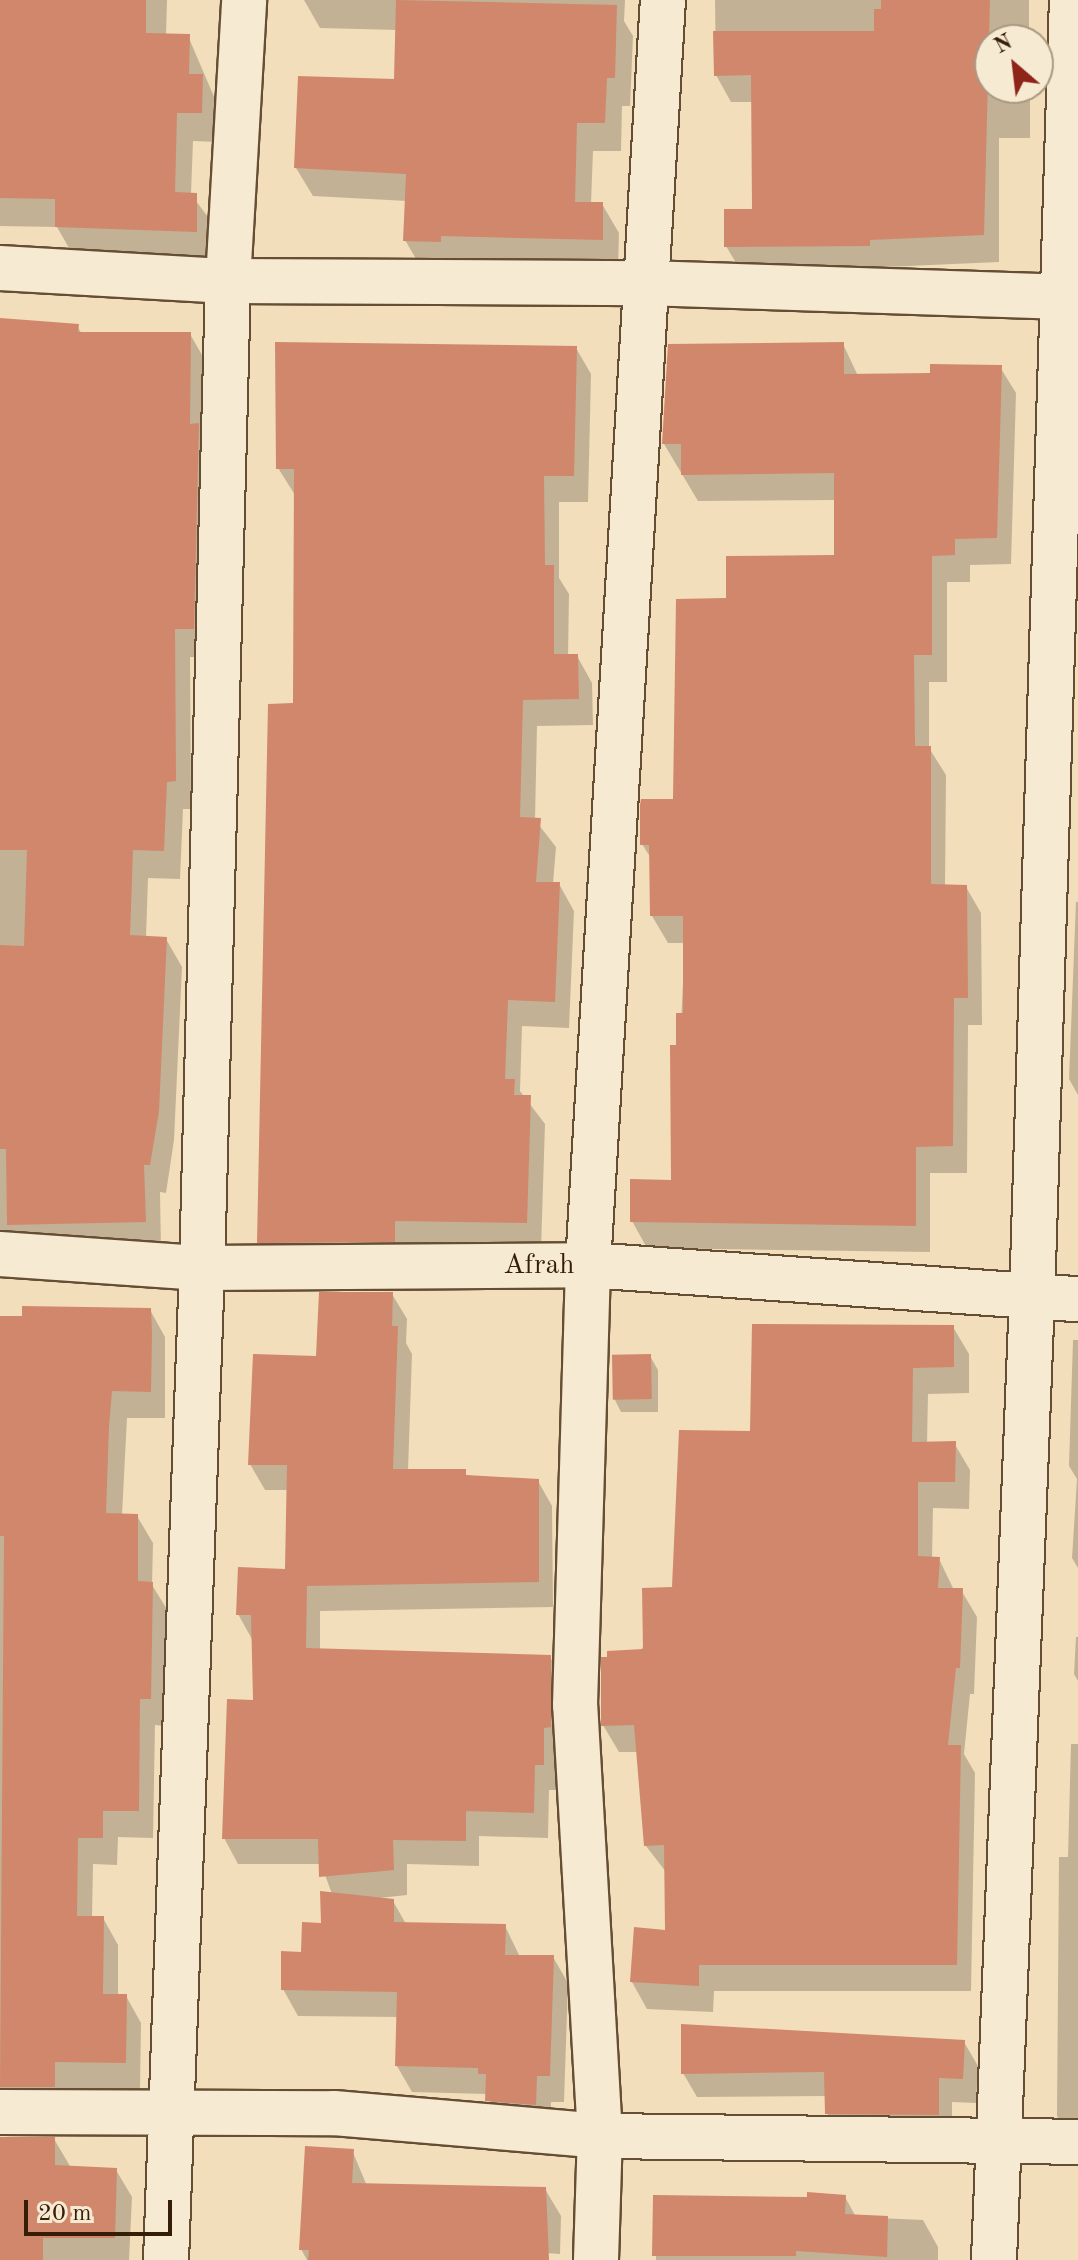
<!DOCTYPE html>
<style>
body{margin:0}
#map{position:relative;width:1078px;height:2260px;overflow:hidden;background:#f3debb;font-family:"Old Standard TT",serif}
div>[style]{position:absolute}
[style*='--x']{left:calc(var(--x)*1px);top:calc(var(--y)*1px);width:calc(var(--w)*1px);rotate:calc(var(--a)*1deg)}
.shadow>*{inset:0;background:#0003}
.building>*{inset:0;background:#d1876b;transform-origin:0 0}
.roads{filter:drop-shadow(2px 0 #654e33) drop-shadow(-2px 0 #654e33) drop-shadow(0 2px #654e33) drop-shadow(0 -2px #654e33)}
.minor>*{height:44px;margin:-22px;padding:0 22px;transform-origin:22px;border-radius:22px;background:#f7ead3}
span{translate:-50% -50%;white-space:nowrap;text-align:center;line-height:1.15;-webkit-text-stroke:6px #f7ead3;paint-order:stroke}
.street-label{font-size:28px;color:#361e06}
.north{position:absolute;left:974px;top:24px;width:80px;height:80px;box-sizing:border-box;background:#f7ead3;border:2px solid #aa9881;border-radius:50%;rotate:332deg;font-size:22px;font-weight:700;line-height:32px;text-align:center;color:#361e06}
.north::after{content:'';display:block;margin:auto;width:28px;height:36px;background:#8f2418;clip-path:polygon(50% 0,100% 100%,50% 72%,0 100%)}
.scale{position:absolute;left:24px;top:2200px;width:148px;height:36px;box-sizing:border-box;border:4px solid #361e06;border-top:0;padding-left:10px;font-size:24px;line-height:28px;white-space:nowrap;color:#361e06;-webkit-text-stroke:6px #f7ead3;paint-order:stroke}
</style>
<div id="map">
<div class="shadow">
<div style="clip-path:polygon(0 0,167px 0,166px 36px,188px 36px,218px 106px,217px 142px,193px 141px,191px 194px,213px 224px,212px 260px,73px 255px,57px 227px,0 226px)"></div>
<div style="clip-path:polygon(304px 0,625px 0,624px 21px,633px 36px,630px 106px,622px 106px,621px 151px,593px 151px,591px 204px,602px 204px,619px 233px,618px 268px,422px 269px,405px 240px,407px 201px,313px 196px,296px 168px,396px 81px,397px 30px,320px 28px)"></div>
<div style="clip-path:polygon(715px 0,1029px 0,1029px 40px,990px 40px,990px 88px,1030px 88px,1030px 138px,999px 138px,999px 262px,885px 267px,885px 272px,742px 273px,726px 246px,754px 211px,753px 102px,731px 102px,716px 75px)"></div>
<div style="clip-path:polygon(0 321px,77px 326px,82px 334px,190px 334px,206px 362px,209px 657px,190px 657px,191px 809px,183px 809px,180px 879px,148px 878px,146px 938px,166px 939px,182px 967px,174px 1140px,166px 1193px,160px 1192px,161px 1250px,0 1255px)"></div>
<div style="clip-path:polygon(843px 344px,858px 376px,932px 375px,1000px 367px,1016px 393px,1011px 564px,970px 565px,970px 582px,947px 582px,947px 682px,929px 682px,929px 748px,946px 775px,945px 887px,966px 887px,981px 913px,982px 1025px,968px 1025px,967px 1173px,930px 1173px,930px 1252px,647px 1248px,632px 1221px,673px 1182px,685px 943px,668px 943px,652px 916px,652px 860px,642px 844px,675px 801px,728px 600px,836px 557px,836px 500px,698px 501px,664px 444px)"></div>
<div style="clip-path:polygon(576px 348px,591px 374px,588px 502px,559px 502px,559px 578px,569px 594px,568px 656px,577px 656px,592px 683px,593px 725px,537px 726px,535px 820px,556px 847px,553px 884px,559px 884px,574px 911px,569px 1028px,522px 1026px,520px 1091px,545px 1124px,541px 1249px,274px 1269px,259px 1242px,295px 705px,295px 495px,278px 468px)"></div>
<div style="clip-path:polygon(1076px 902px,1078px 902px,1078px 1095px,1069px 1079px)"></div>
<div style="clip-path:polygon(392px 1294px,407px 1319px,406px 1343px,412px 1354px,408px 1471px,538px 1481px,552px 1506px,553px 1607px,320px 1611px,320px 1650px,550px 1657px,565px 1683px,557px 1790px,549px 1790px,548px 1838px,479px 1836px,479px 1866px,407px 1864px,407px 1895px,379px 1898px,393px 1901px,406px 1924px,505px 1926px,520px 1957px,553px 1957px,568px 1983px,564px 2102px,551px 2102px,550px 2131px,503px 2127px,487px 2094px,412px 2092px,397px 2066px,398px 2017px,298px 2016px,283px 1989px,323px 1925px,332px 1894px,321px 1864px,238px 1864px,224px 1838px,255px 1702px,253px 1641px,238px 1614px,287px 1571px,288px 1490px,265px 1490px,250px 1464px,318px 1358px)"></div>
<div style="clip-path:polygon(150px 1310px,165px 1337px,165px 1418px,127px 1418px,122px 1515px,137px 1516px,153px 1543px,152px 1585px,168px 1611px,165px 1726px,155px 1725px,153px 1838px,118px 1837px,117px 1865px,93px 1864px,92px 1918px,103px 1918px,118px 1945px,118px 1996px,126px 1996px,141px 2023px,140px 2089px,70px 2088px,70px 2114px,0 2095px,0 1318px)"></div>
<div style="clip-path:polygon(953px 1327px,969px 1354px,969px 1393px,928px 1394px,927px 1444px,954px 1443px,970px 1470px,969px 1509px,933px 1508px,932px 1559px,939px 1559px,954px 1590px,961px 1590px,977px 1617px,974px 1694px,970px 1694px,964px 1754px,975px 1773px,971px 1991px,714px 1991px,713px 2012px,647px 2009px,632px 1982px,667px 1932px,666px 1872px,646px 1846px,638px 1752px,619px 1752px,603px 1725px,752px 1433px)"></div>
<div style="clip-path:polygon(1073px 1340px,1078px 1340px,1078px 1568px,1072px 1558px,1077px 1479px,1069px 1466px)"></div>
<div style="clip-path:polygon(650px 1356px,658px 1370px,658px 1412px,621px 1412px,614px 1398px)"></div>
<div style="clip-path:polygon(1076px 1637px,1078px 1637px,1078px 1681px,1074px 1674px)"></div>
<div style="clip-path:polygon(1071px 1744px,1078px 1744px,1078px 2143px,1072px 2143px,1057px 2116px,1059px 1857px,1068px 1857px)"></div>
<div style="clip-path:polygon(964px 2042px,978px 2066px,976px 2103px,952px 2102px,952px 2139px,841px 2138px,827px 2113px,827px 2096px,697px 2097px,683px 2073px)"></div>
<div style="clip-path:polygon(0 2137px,54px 2139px,70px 2166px,116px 2170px,132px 2197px,129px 2260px,0 2260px)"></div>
<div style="clip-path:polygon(352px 2150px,367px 2186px,545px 2189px,561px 2216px,560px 2254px,545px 2253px,546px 2260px,307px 2260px,301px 2249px)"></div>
<div style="clip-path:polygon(655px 2197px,845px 2197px,856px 2217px,923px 2220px,938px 2247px,938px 2260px,656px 2260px)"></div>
</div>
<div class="building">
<div style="clip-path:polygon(0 0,146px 0,146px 33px,190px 34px,189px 74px,203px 74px,202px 113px,177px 113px,175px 192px,197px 193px,197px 232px,55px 227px,55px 199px,0 198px)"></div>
<div style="clip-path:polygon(396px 0,617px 5px,615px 78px,607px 78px,605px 123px,577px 123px,575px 202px,603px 202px,603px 240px,441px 236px,441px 242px,403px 241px,406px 174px,294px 168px,298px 76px,394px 79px)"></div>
<div style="clip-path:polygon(881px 0,990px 0,984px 235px,870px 240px,870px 246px,724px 247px,724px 209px,752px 209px,751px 75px,714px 76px,713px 31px,874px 31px,874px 9px,881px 9px)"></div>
<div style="clip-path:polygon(0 318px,79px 324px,78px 332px,191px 332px,190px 424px,199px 423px,194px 629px,175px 629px,176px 781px,167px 782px,164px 851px,133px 850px,130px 935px,167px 937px,159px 1111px,150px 1165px,144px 1165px,146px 1222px,7px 1225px,6px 1149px,0 1149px,0 945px,24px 946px,27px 850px,0 850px)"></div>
<div style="clip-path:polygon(275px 342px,577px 346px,574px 476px,544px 476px,545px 565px,554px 565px,554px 654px,578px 654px,579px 699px,523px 700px,520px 817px,541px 818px,536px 882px,560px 882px,555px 1002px,508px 1000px,505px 1079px,515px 1079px,514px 1095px,531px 1095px,527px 1223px,395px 1221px,395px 1242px,257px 1243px,268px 704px,293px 703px,294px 469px,276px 469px)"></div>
<div style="clip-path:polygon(844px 342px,844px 374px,930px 373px,930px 364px,1002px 365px,997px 538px,955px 539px,955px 555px,932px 556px,932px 655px,914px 655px,915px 746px,931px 746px,931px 884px,967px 885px,968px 998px,954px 998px,953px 1146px,916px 1147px,916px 1226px,630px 1222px,630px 1179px,671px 1180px,670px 1045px,676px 1045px,676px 1013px,683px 1013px,683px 916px,650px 916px,649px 845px,640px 845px,640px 805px,641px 799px,673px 799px,676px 599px,726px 598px,726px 556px,834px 555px,834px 473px,681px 475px,681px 444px,662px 444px,668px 344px)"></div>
<div style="clip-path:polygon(319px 1292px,393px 1292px,392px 1326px,398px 1326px,393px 1469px,466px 1469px,466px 1475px,539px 1479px,539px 1582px,307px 1586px,306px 1648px,551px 1655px,551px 1727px,544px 1728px,544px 1765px,535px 1765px,534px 1813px,466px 1811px,466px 1841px,393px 1840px,394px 1870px,319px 1877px,318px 1839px,222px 1839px,227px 1699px,253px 1700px,251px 1615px,236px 1615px,238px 1567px,285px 1569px,287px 1465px,248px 1465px,253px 1354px,316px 1356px)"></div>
<div style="clip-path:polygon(22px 1306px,151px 1308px,152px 1334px,151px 1392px,112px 1391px,109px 1426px,106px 1513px,138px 1514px,138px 1581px,153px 1582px,151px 1699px,140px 1699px,139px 1811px,103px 1811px,103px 1838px,78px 1838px,77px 1916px,104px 1916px,103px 1994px,127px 1994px,126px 2063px,55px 2062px,55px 2087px,0 2087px,4px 1536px,0 1536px,0 1316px,22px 1316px)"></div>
<div style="clip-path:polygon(752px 1324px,954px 1325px,954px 1367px,913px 1368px,912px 1442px,956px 1441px,955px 1482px,918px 1482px,918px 1556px,940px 1557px,938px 1588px,963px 1588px,960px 1668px,956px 1668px,948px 1745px,961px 1745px,957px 1965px,699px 1965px,699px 1986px,630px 1982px,634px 1927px,665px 1930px,664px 1845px,644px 1846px,634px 1725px,601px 1726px,601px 1657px,607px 1657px,607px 1651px,643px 1649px,642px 1588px,672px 1587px,679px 1430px,750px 1431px)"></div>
<div style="left:651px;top:1354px;width:45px;height:39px;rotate:89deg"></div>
<div style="clip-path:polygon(320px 1891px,394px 1899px,394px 1922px,506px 1924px,505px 1955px,554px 1955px,550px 2076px,537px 2076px,536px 2105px,485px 2101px,486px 2074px,478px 2074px,478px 2068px,395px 2066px,397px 1992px,281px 1990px,281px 1951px,301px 1952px,302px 1922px,321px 1923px)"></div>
<div style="clip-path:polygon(681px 2024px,965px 2040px,963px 2079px,939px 2078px,939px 2115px,825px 2114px,824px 2072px,681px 2074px)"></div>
<div style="clip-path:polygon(0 2137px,55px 2137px,55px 2165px,117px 2168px,115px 2238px,43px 2238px,43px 2260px,0 2260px)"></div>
<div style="clip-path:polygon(305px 2146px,354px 2149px,352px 2183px,546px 2187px,549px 2260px,308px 2260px,309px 2250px,299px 2250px)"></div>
<div style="clip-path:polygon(807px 2192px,846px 2195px,845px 2214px,888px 2216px,887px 2257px,796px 2251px,796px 2256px,652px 2256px,653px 2195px,807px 2197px)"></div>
</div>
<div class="roads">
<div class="minor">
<div style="--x:0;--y:268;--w:228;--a:3.3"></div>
<div style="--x:228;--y:281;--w:417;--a:0.3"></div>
<div style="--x:645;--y:283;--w:433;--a:1.9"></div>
<div style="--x:0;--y:1254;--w:202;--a:4"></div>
<div style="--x:202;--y:1268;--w:386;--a:-0.4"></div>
<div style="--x:588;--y:1265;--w:491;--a:4"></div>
<div style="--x:0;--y:2112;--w:334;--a:0.2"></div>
<div style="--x:334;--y:2113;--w:267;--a:4.9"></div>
<div style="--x:600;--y:2136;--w:478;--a:0.7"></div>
<div style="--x:166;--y:2260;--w:993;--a:-87.92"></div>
<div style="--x:202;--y:1268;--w:987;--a:-88.49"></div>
<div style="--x:228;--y:281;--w:281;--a:-86.7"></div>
<div style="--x:596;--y:2260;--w:124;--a:-88.2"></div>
<div style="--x:600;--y:2136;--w:432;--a:-93.3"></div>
<div style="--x:575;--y:1705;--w:440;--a:-88.3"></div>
<div style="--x:588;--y:1265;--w:1267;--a:-86.61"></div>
<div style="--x:994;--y:2260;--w:962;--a:-87.74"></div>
<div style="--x:1032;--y:1299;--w:1300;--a:-88.24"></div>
</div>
</div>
<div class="street-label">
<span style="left:539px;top:1266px">Afrah</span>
</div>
<div class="north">N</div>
<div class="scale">20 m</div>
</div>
